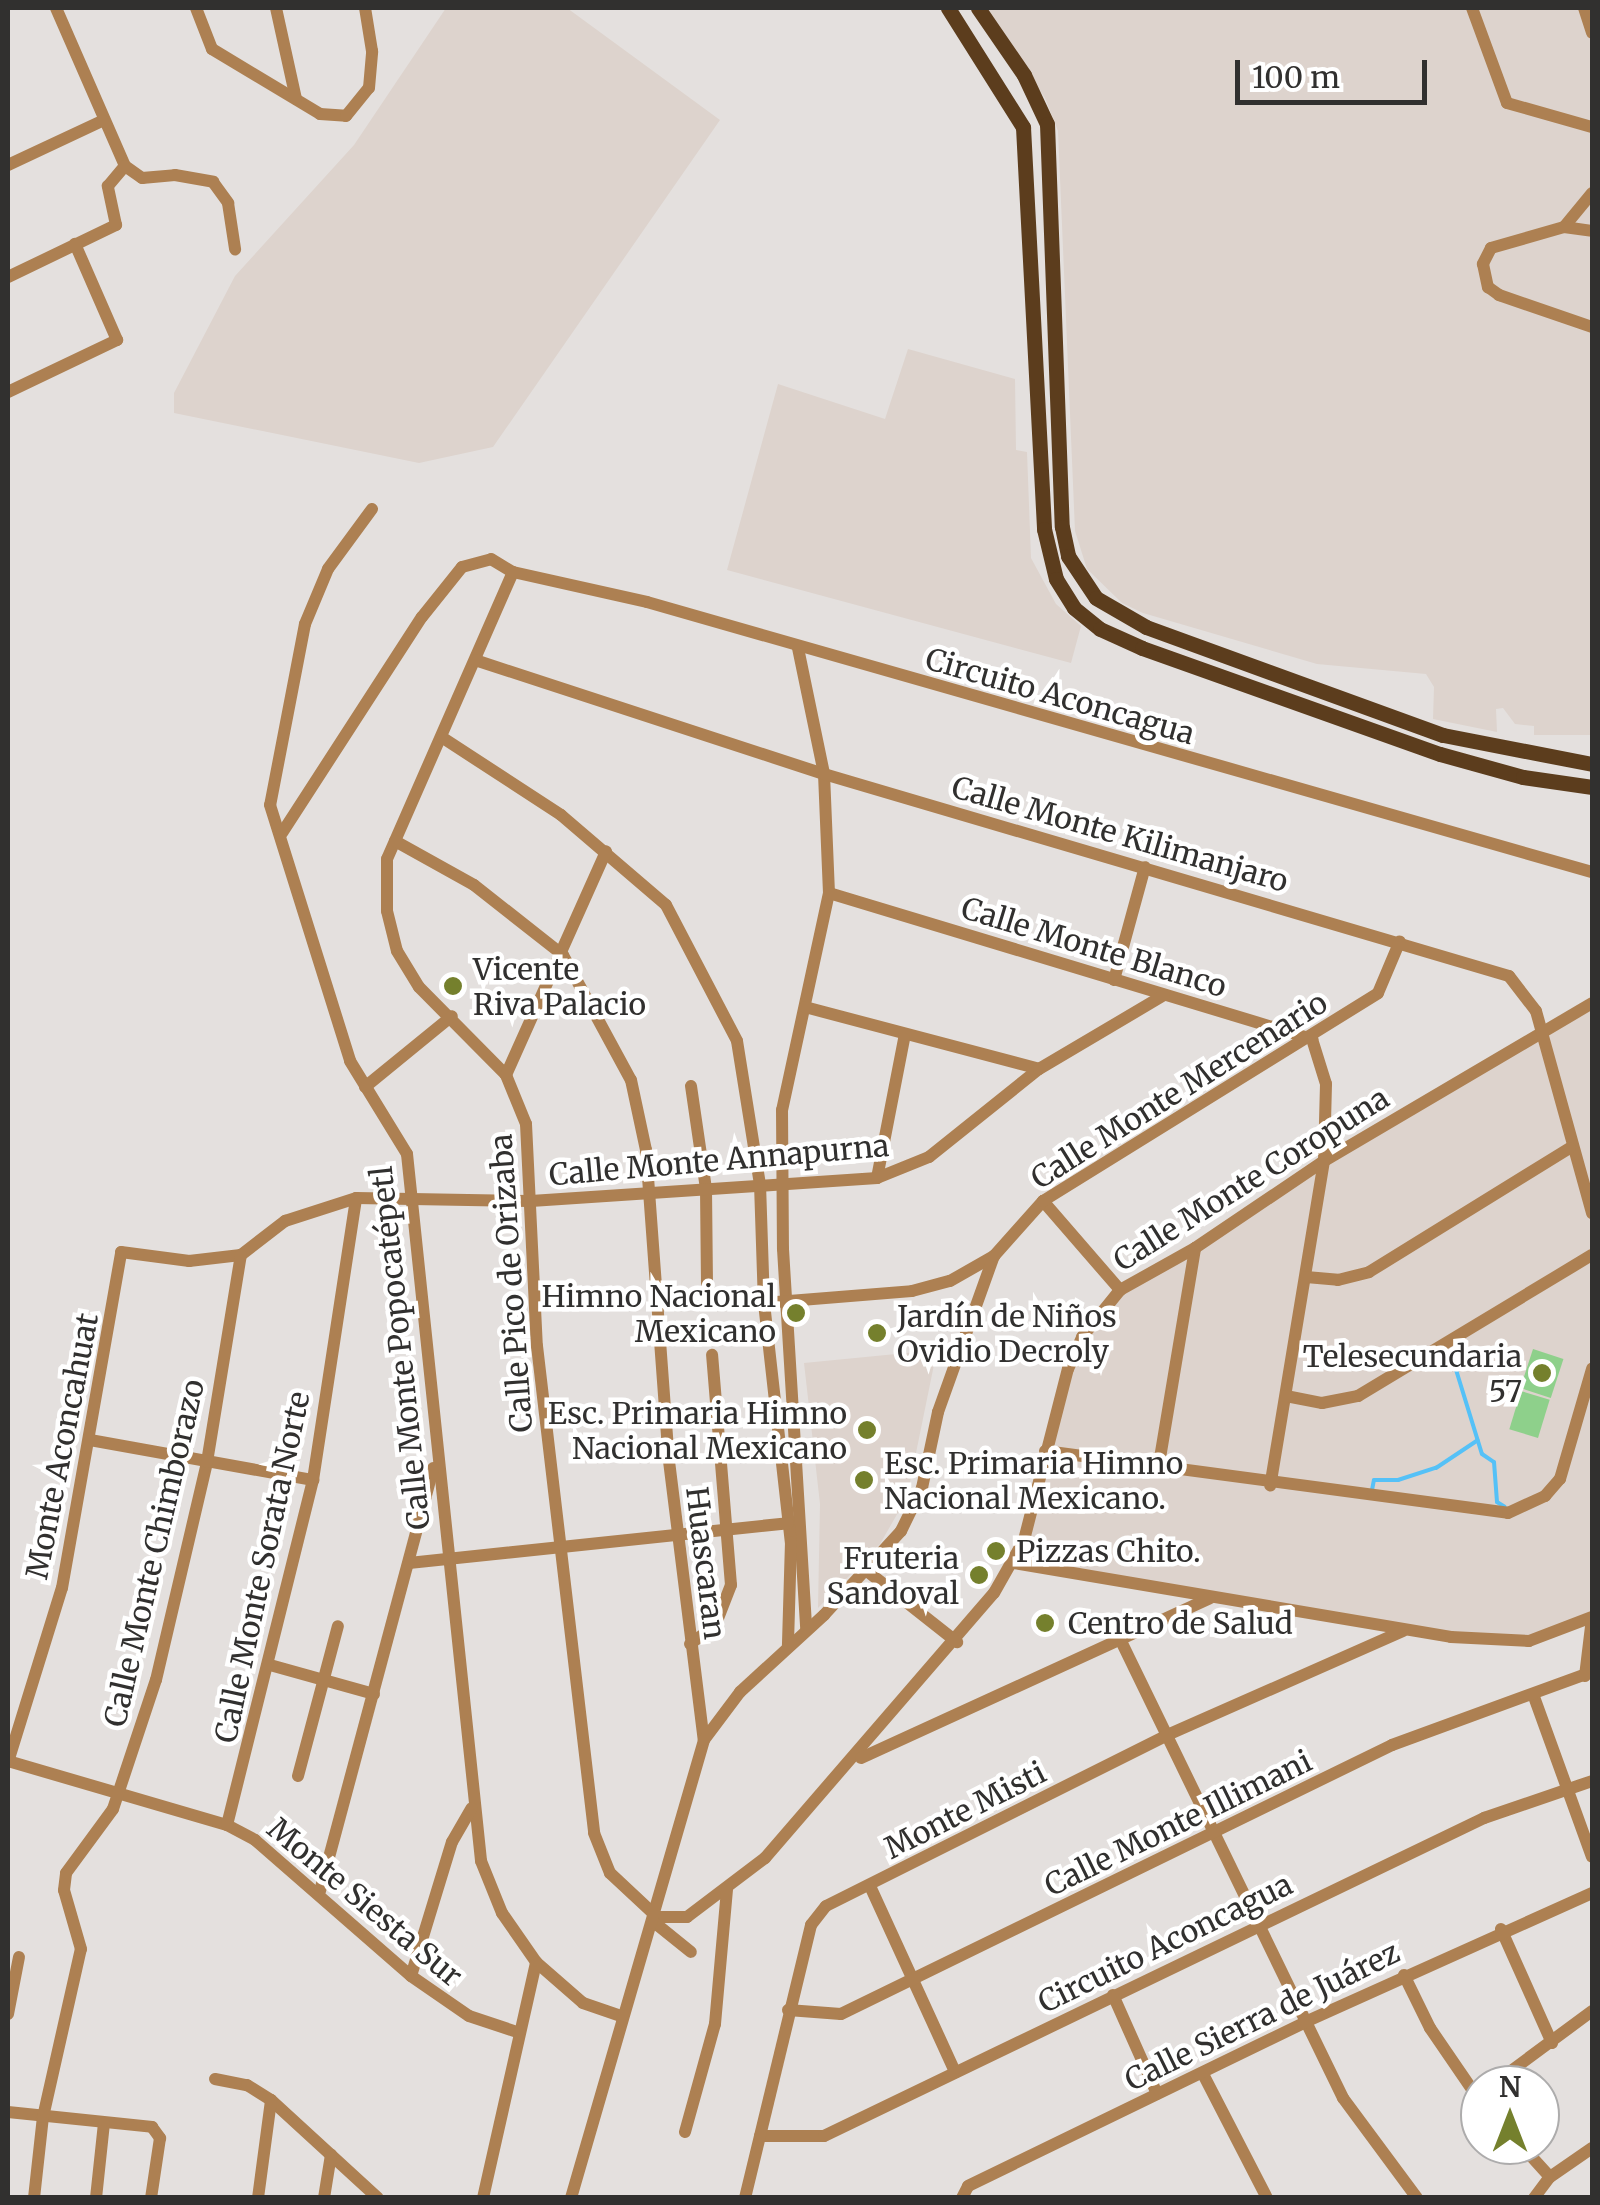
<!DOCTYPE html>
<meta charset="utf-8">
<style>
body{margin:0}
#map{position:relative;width:1600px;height:2205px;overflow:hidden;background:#e4e0de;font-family:Merriweather,serif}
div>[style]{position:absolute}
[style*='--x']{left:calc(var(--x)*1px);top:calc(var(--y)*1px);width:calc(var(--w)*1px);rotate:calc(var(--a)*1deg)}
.built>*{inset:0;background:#ddd3cd}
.green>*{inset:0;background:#8ed08b;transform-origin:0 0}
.stream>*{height:4px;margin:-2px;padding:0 2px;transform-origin:2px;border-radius:2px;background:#55c1f7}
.minor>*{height:12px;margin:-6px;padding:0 6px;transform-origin:6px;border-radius:6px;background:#ad8052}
.major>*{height:15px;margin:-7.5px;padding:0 7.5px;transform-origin:7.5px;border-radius:7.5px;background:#5c3d1d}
.dots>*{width:28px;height:28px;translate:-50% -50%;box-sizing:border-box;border:5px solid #fff;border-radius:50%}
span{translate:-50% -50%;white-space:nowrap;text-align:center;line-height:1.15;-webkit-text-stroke:9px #fff;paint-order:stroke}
.street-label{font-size:30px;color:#31302f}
.poi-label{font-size:30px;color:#31302f}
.left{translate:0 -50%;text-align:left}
.right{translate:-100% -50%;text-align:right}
.frame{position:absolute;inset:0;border:10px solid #31302f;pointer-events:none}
.north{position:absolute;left:1460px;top:2065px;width:100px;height:100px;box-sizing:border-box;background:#fff;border:2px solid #adacac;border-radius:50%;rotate:0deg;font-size:28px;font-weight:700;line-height:40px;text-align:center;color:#31302f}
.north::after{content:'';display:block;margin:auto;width:35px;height:45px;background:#75802d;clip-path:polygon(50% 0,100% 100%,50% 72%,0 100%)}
.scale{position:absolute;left:1235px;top:60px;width:192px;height:45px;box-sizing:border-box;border:5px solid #31302f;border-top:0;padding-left:12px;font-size:30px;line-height:35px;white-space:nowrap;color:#31302f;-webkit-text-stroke:8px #fff;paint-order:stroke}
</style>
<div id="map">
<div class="built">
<div style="clip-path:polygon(446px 8px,567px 8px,720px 120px,493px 447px,419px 463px,174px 413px,174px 393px,235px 276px,354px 145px)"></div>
<div style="clip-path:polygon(985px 8px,1592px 8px,1592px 735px,1534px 735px,1534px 726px,1515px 724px,1503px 708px,1496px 709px,1497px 732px,1433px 719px,1434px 687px,1426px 674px,1317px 664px,1143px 613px,1122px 603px,1087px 569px,1075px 531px,1058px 131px,1045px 98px)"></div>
<div style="clip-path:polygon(908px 349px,1015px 379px,1016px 450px,1027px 452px,1031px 558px,1056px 604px,1081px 626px,1071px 663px,727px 570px,778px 384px,885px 419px)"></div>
<div style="clip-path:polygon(1592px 1003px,1592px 1617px,1559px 1635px,1496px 1640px,1014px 1563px,1068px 1369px,1108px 1302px,1324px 1161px)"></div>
<div style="clip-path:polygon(937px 1350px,907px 1497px,880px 1544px,818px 1608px,820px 1504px,804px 1363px)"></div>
</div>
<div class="green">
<div style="left:1533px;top:1349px;width:32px;height:41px;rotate:18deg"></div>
<div style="left:1521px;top:1391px;width:30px;height:40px;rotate:17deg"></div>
</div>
<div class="stream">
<div style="--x:1453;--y:1360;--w:98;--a:72.9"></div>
<div style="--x:1482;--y:1454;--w:14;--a:34"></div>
<div style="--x:1494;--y:1462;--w:40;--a:85.7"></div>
<div style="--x:1497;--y:1502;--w:9;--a:32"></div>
<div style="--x:1372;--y:1490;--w:10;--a:-79"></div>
<div style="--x:1374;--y:1480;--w:24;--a:0"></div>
<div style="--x:1398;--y:1480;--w:40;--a:-18"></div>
<div style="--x:1436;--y:1468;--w:50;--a:-33.7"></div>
</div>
<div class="minor">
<div style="--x:56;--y:8;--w:172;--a:66.4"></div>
<div style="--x:125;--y:166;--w:21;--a:35"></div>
<div style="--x:142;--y:178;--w:33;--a:-5"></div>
<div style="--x:175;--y:175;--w:39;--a:10"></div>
<div style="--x:213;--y:182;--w:26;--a:54"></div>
<div style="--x:228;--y:203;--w:47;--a:81.3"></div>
<div style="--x:196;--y:8;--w:44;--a:68.7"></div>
<div style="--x:212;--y:49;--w:126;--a:31"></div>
<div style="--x:320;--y:114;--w:26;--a:4"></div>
<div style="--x:346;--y:116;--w:36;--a:-51"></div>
<div style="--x:369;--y:88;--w:37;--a:-85"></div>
<div style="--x:372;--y:51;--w:44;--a:-99.2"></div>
<div style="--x:276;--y:8;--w:93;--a:77.6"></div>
<div style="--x:1472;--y:8;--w:101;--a:69.8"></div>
<div style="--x:1507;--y:103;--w:88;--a:15.8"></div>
<div style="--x:1584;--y:8;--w:26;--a:72"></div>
<div style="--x:8;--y:165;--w:104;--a:-25.1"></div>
<div style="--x:1592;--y:193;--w:44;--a:129.5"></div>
<div style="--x:1564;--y:227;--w:76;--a:164"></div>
<div style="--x:1491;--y:248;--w:18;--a:117"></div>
<div style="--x:1483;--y:264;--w:24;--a:78"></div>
<div style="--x:1488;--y:287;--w:14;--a:36"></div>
<div style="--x:1499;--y:295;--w:98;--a:19"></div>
<div style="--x:1564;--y:227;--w:28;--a:8"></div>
<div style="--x:8;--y:277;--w:120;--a:-25.7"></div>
<div style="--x:116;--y:225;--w:40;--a:-102"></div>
<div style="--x:108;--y:186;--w:26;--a:-50"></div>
<div style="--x:8;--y:392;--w:121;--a:-25.5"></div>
<div style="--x:117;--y:340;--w:105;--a:-113.6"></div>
<div style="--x:372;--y:509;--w:74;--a:126.3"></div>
<div style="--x:328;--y:569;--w:60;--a:112.7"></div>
<div style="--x:305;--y:624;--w:184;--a:100.9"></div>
<div style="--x:270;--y:805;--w:268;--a:72.6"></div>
<div style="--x:350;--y:1061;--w:109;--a:58.5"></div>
<div style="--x:407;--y:1154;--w:711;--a:84.02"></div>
<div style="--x:481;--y:1861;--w:56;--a:68"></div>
<div style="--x:502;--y:1913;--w:60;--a:55.2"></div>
<div style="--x:536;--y:1962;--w:62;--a:41.1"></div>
<div style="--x:583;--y:2003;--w:40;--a:18.9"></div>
<div style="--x:513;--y:572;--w:313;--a:113.7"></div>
<div style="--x:387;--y:859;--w:52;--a:90"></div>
<div style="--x:387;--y:911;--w:41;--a:76"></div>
<div style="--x:397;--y:951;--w:42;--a:58.6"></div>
<div style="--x:419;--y:987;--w:124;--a:45.3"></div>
<div style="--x:506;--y:1075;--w:53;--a:67.8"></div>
<div style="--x:526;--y:1124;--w:222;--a:87.2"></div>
<div style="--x:537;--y:1346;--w:490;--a:83.3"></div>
<div style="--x:594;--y:1833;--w:43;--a:68.2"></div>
<div style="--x:610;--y:1873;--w:64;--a:43.1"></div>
<div style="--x:657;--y:1917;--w:30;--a:0"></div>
<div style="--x:687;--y:1917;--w:98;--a:-37.1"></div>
<div style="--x:765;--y:1858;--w:350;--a:-49.2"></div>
<div style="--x:994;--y:1593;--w:61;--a:-60.5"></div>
<div style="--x:1024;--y:1540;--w:177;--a:-75.6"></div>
<div style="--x:1068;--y:1369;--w:35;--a:-66"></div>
<div style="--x:1082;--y:1337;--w:60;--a:-51"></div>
<div style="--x:1120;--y:1290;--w:86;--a:-29.2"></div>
<div style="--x:1195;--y:1248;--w:156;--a:-34"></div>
<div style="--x:1324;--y:1161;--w:311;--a:-30.5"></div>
<div style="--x:798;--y:648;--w:129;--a:78.3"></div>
<div style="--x:824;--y:774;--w:119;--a:87.6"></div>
<div style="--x:829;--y:893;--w:222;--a:102.2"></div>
<div style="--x:782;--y:1110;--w:139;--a:89.6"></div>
<div style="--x:783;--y:1249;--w:382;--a:86.5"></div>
<div style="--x:475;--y:660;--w:367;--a:18.1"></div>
<div style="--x:824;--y:774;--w:714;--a:16.43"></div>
<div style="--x:1509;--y:976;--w:44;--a:52.4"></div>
<div style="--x:1536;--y:1011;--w:210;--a:74.5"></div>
<div style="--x:443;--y:738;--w:141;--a:33.1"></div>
<div style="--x:561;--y:815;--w:138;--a:40.6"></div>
<div style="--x:666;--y:905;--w:153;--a:62.4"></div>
<div style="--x:737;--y:1041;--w:145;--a:80.9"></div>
<div style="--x:760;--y:1184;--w:119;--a:88.1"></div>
<div style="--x:764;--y:1303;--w:241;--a:83.6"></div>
<div style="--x:791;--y:1542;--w:104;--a:91.7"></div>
<div style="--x:282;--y:833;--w:257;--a:-57.1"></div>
<div style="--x:422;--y:617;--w:64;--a:-51.3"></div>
<div style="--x:462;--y:567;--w:30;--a:-15"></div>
<div style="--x:491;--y:559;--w:26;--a:31"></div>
<div style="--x:513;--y:572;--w:137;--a:12.6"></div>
<div style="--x:647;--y:602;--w:983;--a:15.95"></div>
<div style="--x:395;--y:841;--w:90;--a:29.1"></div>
<div style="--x:474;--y:885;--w:113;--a:38.2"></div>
<div style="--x:563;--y:955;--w:142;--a:61.5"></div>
<div style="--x:631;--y:1080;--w:72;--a:77.9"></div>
<div style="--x:646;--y:1150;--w:304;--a:85.8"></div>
<div style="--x:668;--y:1453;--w:289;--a:82.9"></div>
<div style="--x:829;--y:893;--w:505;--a:16.82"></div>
<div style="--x:1312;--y:1039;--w:47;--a:72.7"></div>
<div style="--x:1326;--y:1084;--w:77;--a:91.5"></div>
<div style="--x:1324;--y:1161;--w:329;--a:99.4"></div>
<div style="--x:1114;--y:980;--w:117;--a:-74.7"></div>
<div style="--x:805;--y:1007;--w:242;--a:14.8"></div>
<div style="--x:506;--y:1075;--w:245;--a:-65.9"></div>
<div style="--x:691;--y:1086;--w:104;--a:81.7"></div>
<div style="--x:706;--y:1189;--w:94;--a:89.4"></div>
<div style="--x:365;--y:1087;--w:112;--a:-39.2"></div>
<div style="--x:877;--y:1178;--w:142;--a:-79"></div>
<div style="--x:1043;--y:1201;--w:118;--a:49.1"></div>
<div style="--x:1306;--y:1277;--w:32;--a:5"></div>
<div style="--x:1338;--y:1280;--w:32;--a:-14"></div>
<div style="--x:1369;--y:1272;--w:236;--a:-31.7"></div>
<div style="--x:764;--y:1303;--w:148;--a:-4.6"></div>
<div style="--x:912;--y:1291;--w:39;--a:-15"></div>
<div style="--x:950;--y:1281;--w:51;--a:-29.6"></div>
<div style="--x:1286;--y:1396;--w:37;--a:11"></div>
<div style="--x:1322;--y:1403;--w:37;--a:-11"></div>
<div style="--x:1358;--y:1396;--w:273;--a:-31.1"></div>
<div style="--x:90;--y:1440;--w:227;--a:10.2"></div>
<div style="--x:1045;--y:1451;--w:467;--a:7.6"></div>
<div style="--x:1508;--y:1513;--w:41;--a:-24.7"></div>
<div style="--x:1545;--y:1496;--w:23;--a:-49"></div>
<div style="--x:1560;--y:1479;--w:115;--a:-73.8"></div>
<div style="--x:1159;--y:1464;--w:219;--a:-80.5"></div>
<div style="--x:409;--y:1563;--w:381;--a:-6"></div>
<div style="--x:1014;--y:1563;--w:443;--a:9.6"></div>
<div style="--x:1451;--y:1637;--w:78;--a:2.9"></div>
<div style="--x:1529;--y:1641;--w:67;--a:-20.9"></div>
<div style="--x:867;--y:1571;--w:115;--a:38.3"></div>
<div style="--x:1121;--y:1641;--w:508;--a:64.09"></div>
<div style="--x:1343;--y:2098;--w:124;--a:53.5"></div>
<div style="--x:690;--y:1644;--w:31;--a:-36"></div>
<div style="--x:715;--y:1626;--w:44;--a:-68.7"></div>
<div style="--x:731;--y:1585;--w:231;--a:-94.7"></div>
<div style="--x:270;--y:1665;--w:108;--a:15.6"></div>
<div style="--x:1585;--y:1676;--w:58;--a:-83.1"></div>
<div style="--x:1533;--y:1694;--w:173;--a:70.1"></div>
<div style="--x:861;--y:1758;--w:383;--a:-24.6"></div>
<div style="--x:8;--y:1761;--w:228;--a:16.3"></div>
<div style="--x:227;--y:1825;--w:32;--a:28"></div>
<div style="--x:255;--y:1840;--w:207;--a:41.1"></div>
<div style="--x:411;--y:1976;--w:70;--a:34.6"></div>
<div style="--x:469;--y:2016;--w:51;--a:18.4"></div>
<div style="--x:8;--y:1762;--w:182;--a:-72.8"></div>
<div style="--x:62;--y:1588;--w:341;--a:-80"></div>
<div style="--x:121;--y:1252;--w:69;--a:7.5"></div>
<div style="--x:189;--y:1261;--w:52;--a:-6.6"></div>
<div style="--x:241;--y:1255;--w:56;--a:-37.7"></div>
<div style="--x:285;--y:1221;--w:75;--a:-17.9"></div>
<div style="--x:356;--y:1198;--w:175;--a:1"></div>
<div style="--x:531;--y:1201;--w:347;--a:-3.8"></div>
<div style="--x:877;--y:1178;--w:56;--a:-22"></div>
<div style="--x:929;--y:1157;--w:141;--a:-38.7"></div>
<div style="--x:1039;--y:1069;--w:145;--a:-30.6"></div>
<div style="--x:298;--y:1776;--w:155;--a:-75.1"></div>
<div style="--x:227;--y:1825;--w:356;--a:-76"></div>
<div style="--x:313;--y:1480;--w:285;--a:-81.3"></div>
<div style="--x:870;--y:1886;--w:205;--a:65.4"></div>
<div style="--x:320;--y:1891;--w:438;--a:-75"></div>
<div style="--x:655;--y:1923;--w:46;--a:38.9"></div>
<div style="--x:1501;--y:1929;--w:125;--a:65.9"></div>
<div style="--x:1404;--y:1975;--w:59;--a:63.9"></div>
<div style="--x:1430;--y:2028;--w:88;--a:55.6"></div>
<div style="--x:411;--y:1976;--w:140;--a:-73"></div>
<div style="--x:452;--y:1842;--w:39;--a:-60"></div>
<div style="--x:1113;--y:1995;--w:108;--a:66"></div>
<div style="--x:788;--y:2010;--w:53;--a:4.3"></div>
<div style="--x:841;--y:2014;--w:613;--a:-26.02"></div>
<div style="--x:1392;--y:1745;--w:213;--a:-20.1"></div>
<div style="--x:8;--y:2014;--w:58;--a:-79.1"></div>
<div style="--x:1203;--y:2074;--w:140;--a:62.7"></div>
<div style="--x:215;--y:2079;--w:33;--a:11"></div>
<div style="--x:247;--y:2085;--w:28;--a:32"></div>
<div style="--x:271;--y:2100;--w:145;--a:42.5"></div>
<div style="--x:1492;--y:2085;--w:124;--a:-36.5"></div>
<div style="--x:8;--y:2112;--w:145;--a:5.9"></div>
<div style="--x:152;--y:2127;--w:14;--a:54"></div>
<div style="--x:160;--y:2138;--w:61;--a:98.5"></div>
<div style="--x:685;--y:2132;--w:112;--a:-74.5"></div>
<div style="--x:715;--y:2024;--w:135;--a:-84.9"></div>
<div style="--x:760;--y:2136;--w:64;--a:0"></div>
<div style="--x:824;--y:2136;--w:733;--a:-25.73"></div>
<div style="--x:1484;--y:1818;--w:114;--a:-18.9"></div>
<div style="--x:1521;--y:2145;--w:43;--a:47.8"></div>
<div style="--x:34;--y:2198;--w:81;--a:-83.7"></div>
<div style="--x:43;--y:2117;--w:172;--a:-77.3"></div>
<div style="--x:81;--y:1949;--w:61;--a:-106.1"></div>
<div style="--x:64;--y:1890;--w:17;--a:-83"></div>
<div style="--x:66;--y:1873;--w:79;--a:-53.7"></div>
<div style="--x:113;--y:1809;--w:136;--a:-71.6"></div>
<div style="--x:156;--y:1680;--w:224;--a:-76.8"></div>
<div style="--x:207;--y:1462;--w:210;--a:-80.7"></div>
<div style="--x:96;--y:2198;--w:75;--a:-83.9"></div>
<div style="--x:258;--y:2198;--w:99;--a:-82.4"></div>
<div style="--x:324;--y:2198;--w:44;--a:-80.8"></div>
<div style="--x:483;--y:2198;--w:242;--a:-77.3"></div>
<div style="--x:571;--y:2198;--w:477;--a:-73.8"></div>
<div style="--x:704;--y:1740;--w:60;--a:-53.1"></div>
<div style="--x:740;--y:1692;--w:114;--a:-42.5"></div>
<div style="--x:824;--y:1615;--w:114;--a:-47.5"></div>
<div style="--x:901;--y:1531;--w:48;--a:-64"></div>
<div style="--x:922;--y:1488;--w:78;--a:-78.1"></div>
<div style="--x:938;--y:1412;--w:166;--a:-70.3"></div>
<div style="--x:994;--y:1256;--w:74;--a:-48.3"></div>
<div style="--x:1043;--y:1201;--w:394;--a:-31.8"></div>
<div style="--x:1378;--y:993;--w:56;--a:-67.1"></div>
<div style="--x:745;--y:2198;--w:281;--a:-76.4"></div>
<div style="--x:811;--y:1925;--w:24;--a:-52"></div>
<div style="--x:826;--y:1906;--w:379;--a:-26.6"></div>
<div style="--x:1165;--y:1736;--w:260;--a:-23.8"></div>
<div style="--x:962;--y:2198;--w:13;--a:-63"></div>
<div style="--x:968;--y:2186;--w:373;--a:-25.9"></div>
<div style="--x:1303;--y:2023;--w:317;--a:-24.2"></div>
<div style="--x:1534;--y:2198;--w:26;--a:-53"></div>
<div style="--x:1550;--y:2177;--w:51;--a:-34.6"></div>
</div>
<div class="major">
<div style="--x:948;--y:8;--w:141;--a:57.8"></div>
<div style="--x:1023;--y:127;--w:403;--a:87"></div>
<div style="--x:1044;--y:529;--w:51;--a:76.5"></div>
<div style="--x:1056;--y:579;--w:34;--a:58"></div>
<div style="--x:1074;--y:608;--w:33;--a:39"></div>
<div style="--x:1100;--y:629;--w:46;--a:24.3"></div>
<div style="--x:1142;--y:648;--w:316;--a:19.6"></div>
<div style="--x:1440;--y:754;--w:86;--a:15.5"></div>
<div style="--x:1523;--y:777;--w:70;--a:8.2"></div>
<div style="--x:978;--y:8;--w:81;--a:55.5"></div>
<div style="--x:1024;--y:75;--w:54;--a:64.9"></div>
<div style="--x:1047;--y:124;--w:403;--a:87.9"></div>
<div style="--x:1062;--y:527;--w:30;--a:78"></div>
<div style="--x:1068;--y:556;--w:50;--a:56.3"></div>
<div style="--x:1096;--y:598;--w:58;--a:30.1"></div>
<div style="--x:1146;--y:627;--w:316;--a:20"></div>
<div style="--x:1443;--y:735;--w:152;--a:11"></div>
</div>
<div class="dots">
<div style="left:453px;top:986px;background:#75802d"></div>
<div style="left:796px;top:1313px;background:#75802d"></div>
<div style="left:877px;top:1333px;background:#75802d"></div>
<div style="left:1542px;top:1373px;background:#75802d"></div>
<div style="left:867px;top:1430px;background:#75802d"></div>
<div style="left:864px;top:1480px;background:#75802d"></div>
<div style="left:996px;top:1551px;background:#75802d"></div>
<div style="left:979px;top:1575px;background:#75802d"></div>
<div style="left:1045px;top:1623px;background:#75802d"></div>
</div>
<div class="street-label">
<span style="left:1060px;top:696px;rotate:16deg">Circuito Aconcagua</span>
<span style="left:1120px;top:834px;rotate:16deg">Calle Monte Kilimanjaro</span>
<span style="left:1094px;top:947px;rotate:17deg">Calle Monte Blanco</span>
<span style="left:1179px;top:1090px;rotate:-32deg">Calle Monte Mercenario</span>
<span style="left:719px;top:1160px;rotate:-5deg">Calle Monte Annapurna</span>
<span style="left:1251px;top:1179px;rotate:-32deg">Calle Monte Coropuna</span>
<span style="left:511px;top:1283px;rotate:-94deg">Calle Pico de Orizaba</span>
<span style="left:400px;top:1348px;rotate:-96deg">Calle Monte Popocatépetl</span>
<span style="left:62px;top:1446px;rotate:-79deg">Monte Aconcahuat</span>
<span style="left:154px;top:1553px;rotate:-77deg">Calle Monte Chimborazo</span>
<span style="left:706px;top:1563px;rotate:83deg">Huascaran</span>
<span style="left:262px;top:1567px;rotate:-78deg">Calle Monte Sorata Norte</span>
<span style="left:965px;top:1810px;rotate:-27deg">Monte Misti</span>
<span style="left:1178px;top:1823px;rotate:-26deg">Calle Monte Illimani</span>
<span style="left:365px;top:1902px;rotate:40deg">Monte Siesta Sur</span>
<span style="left:1165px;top:1943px;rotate:-26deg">Circuito Aconcagua</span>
<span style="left:1262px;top:2016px;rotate:-26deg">Calle Sierra de Juárez</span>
</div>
<div class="poi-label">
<span class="left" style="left:473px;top:986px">Vicente<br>Riva Palacio</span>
<span class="right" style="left:776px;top:1313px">Himno Nacional<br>Mexicano</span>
<span class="left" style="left:897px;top:1333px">Jardín de Niños<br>Ovidio Decroly</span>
<span class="right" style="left:1522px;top:1373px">Telesecundaria<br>57</span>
<span class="right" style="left:847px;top:1430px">Esc. Primaria Himno<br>Nacional Mexicano</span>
<span class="left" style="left:884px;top:1480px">Esc. Primaria Himno<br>Nacional Mexicano.</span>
<span class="left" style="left:1016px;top:1551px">Pizzas Chito.</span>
<span class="right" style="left:959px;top:1575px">Fruteria<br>Sandoval</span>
<span class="left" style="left:1068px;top:1623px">Centro de Salud</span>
</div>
<div class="frame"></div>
<div class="north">N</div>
<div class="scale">100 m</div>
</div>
